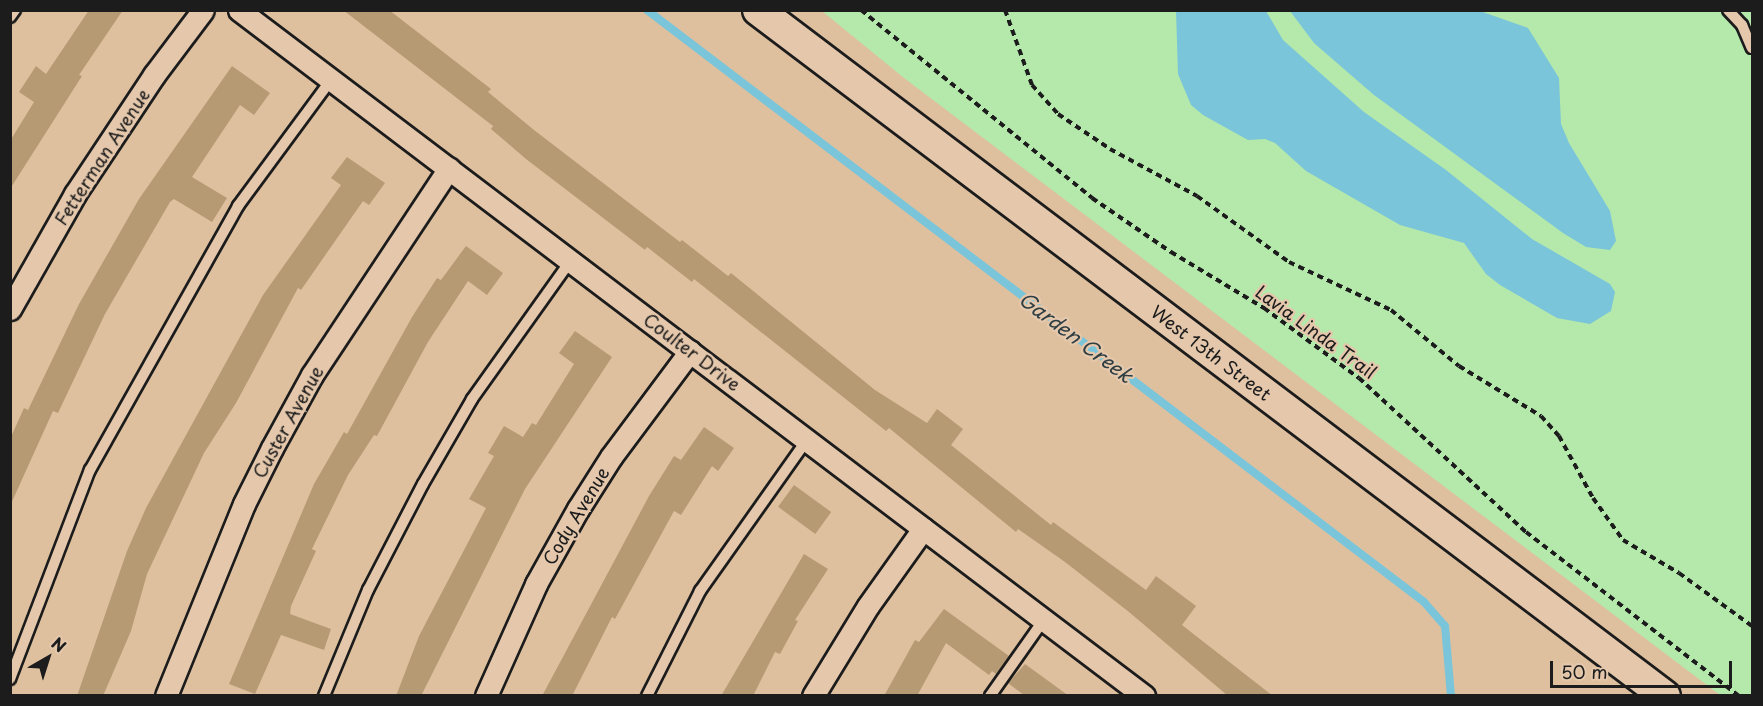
<!DOCTYPE html>
<style>
body{margin:0}
#map{position:relative;width:1763px;height:706px;overflow:hidden;background:#dec09f;font-family:"Playpen Sans",sans-serif}
div>[style]{position:absolute}
[style*='--x']{left:calc(var(--x)*1px);top:calc(var(--y)*1px);width:calc(var(--w)*1px);rotate:calc(var(--a)*1deg)}
.green>*{inset:0;background:#b4e9ab}
.water>*{inset:0;background:#7ac5da}
.stream>*{height:8px;margin:-4px;padding:0 4px;transform-origin:4px;border-radius:4px;background:#7ac5da}
.building>*{inset:0;background:#b69a74;transform-origin:0 0}
.path>*{height:4px;margin-top:-2px;transform-origin:0;background:repeating-linear-gradient(90deg,#1c1c1c 0 6px,transparent 0 10.5px)}
.roads{filter:drop-shadow(2px 0 #1c1c1c) drop-shadow(-2px 0 #1c1c1c) drop-shadow(0 2px #1c1c1c) drop-shadow(0 -2px #1c1c1c)}
.service>*{height:10px;margin:-5px;padding:0 5px;transform-origin:5px;border-radius:5px;background:#e5c8ac}
.minor>*{height:21px;margin:-10.5px;padding:0 10.5px;transform-origin:10.5px;border-radius:10.5px;background:#e5c8ac}
.secondary>*{height:30px;margin:-15px;padding:0 15px;transform-origin:15px;border-radius:15px;background:#e5c8ac}
span{translate:-50% -50%;white-space:nowrap;text-align:center;line-height:1.15;-webkit-text-stroke:4.5px #e5c8ac;paint-order:stroke}
.street-label{font-size:18px;color:#1c1c1c}
.water-label{font-size:20px;color:#2f3e42;font-style:italic}
.frame{position:absolute;inset:0;border:12px solid #1c1c1c;pointer-events:none}
.north{position:absolute;left:18px;top:628px;width:60px;height:60px;-webkit-text-stroke:4px #e5c8ac;paint-order:stroke;rotate:39deg;font-size:16px;font-weight:700;line-height:24px;text-align:center;color:#1c1c1c}
.north::after{content:'';display:block;margin:auto;width:21px;height:27px;background:#1c1c1c;clip-path:polygon(50% 0,100% 100%,50% 72%,0 100%)}
.scale{position:absolute;left:1550px;top:661px;width:182px;height:27px;box-sizing:border-box;border:3px solid #1c1c1c;border-top:0;padding-left:8px;font-size:18px;line-height:21px;white-space:nowrap;color:#1c1c1c;-webkit-text-stroke:4px #e5c8ac;paint-order:stroke}
</style>
<div id="map">
<div class="green">
<div style="clip-path:polygon(822px 11px,1752px 11px,1752px 695px,1720px 695px,904px 78px)"></div>
</div>
<div class="water">
<div style="clip-path:polygon(1176px 11px,1266px 11px,1283px 40px,1364px 112px,1446px 170px,1532px 239px,1610px 284px,1615px 292px,1611px 311px,1590px 324px,1557px 318px,1500px 285px,1486px 274px,1464px 243px,1400px 225px,1306px 171px,1275px 143px,1265px 139px,1248px 140px,1203px 115px,1191px 105px,1178px 74px)"></div>
<div style="clip-path:polygon(1290px 11px,1480px 11px,1528px 28px,1559px 78px,1561px 124px,1569px 143px,1610px 211px,1616px 241px,1610px 250px,1586px 247px,1563px 233px,1374px 95px,1314px 43px)"></div>
</div>
<div class="stream">
<div style="--x:647;--y:10;--w:977;--a:37.3"></div>
<div style="--x:1424;--y:602;--w:32;--a:49"></div>
<div style="--x:1445;--y:626;--w:70;--a:85.1"></div>
</div>
<div class="building">
<div style="clip-path:polygon(89px 10px,123px 10px,79px 75px,82px 76px,10px 189px,10px 141px,34px 102px,19px 92px,36px 66px,46px 74px)"></div>
<div style="clip-path:polygon(343px 10px,389px 10px,491px 89px,488px 92px,534px 130px,680px 242px,682px 240px,728px 276px,731px 273px,875px 390px,927px 423px,937px 409px,963px 429px,951px 445px,1051px 525px,1053px 522px,1146px 590px,1156px 576px,1196px 606px,1182px 625px,1273px 696px,1228px 696px,1129px 612px,1065px 562px,1018px 529px,1016px 532px,889px 428px,886px 431px,694px 279px,692px 282px,647px 247px,645px 250px,526px 159px,491px 129px,493px 126px)"></div>
<div style="clip-path:polygon(232px 66px,270px 93px,254px 115px,240px 105px,192px 177px,227px 198px,212px 222px,174px 199px,170px 202px,105px 314px,58px 413px,53px 411px,10px 506px,10px 439px,24px 408px,28px 410px,79px 304px,139px 199px)"></div>
<div style="clip-path:polygon(347px 157px,385px 183px,369px 205px,363px 201px,301px 290px,298px 288px,236px 403px,204px 453px,147px 574px,131px 631px,103px 696px,77px 696px,127px 551px,146px 508px,263px 295px,341px 185px,331px 178px)"></div>
<div style="clip-path:polygon(466px 246px,503px 273px,487px 295px,468px 281px,428px 342px,377px 436px,374px 435px,348px 475px,312px 549px,316px 551px,291px 606px,290px 614px,331px 629px,324px 650px,281px 635px,255px 694px,229px 684px,314px 484px,344px 432px,347px 434px,412px 317px,437px 278px,441px 280px)"></div>
<div style="clip-path:polygon(575px 331px,612px 357px,525px 489px,421px 696px,396px 696px,419px 636px,486px 508px,469px 499px,494px 456px,488px 453px,504px 426px,523px 437px,532px 423px,536px 425px,574px 364px,559px 353px)"></div>
<div style="clip-path:polygon(704px 427px,734px 448px,718px 471px,712px 466px,681px 515px,674px 511px,615px 619px,612px 617px,572px 696px,542px 696px,649px 496px,674px 456px,681px 460px)"></div>
<div style="left:794px;top:485px;width:46px;height:27px;rotate:36deg"></div>
<div style="clip-path:polygon(804px 554px,828px 569px,795px 620px,798px 621px,780px 654px,775px 652px,753px 696px,721px 696px)"></div>
<div style="clip-path:polygon(944px 609px,1009px 656px,996px 674px,992px 671px,989px 675px,946px 643px,917px 696px,884px 696px,915px 640px,919px 642px)"></div>
<div style="clip-path:polygon(1025px 664px,1069px 696px,1025px 696px,1008px 683px)"></div>
</div>
<div class="path">
<div style="--x:861;--y:10;--w:298;--a:39.1"></div>
<div style="--x:1092;--y:198;--w:96;--a:34.4"></div>
<div style="--x:1171;--y:252;--w:109;--a:31.1"></div>
<div style="--x:1264;--y:308;--w:118;--a:36.4"></div>
<div style="--x:1359;--y:378;--w:227;--a:42.7"></div>
<div style="--x:1526;--y:532;--w:269;--a:37.6"></div>
<div style="--x:1005;--y:10;--w:80;--a:70.2"></div>
<div style="--x:1032;--y:85;--w:39;--a:48"></div>
<div style="--x:1058;--y:114;--w:63;--a:33.9"></div>
<div style="--x:1110;--y:149;--w:99;--a:28.4"></div>
<div style="--x:1197;--y:196;--w:113;--a:35.7"></div>
<div style="--x:1289;--y:262;--w:113;--a:25.2"></div>
<div style="--x:1391;--y:310;--w:88;--a:39.5"></div>
<div style="--x:1459;--y:366;--w:96;--a:31.4"></div>
<div style="--x:1541;--y:416;--w:27;--a:48"></div>
<div style="--x:1559;--y:436;--w:71;--a:61.3"></div>
<div style="--x:1593;--y:498;--w:52;--a:54.5"></div>
<div style="--x:1623;--y:540;--w:65;--a:30.5"></div>
<div style="--x:1679;--y:573;--w:90;--a:36"></div>
</div>
<div class="roads">
<div class="service">
<div style="--x:1728;--y:10;--w:21;--a:47"></div>
<div style="--x:1742;--y:25;--w:25;--a:67"></div>
<div style="--x:10;--y:17;--w:9;--a:-54"></div>
<div style="--x:10;--y:679;--w:224;--a:-69.1"></div>
<div style="--x:90;--y:470;--w:303;--a:-60.7"></div>
<div style="--x:238;--y:206;--w:157;--a:-53.6"></div>
<div style="--x:324;--y:696;--w:115;--a:-67.5"></div>
<div style="--x:368;--y:590;--w:119;--a:-62.6"></div>
<div style="--x:423;--y:484;--w:98;--a:-60"></div>
<div style="--x:472;--y:399;--w:171;--a:-54.5"></div>
<div style="--x:647;--y:696;--w:118;--a:-63.2"></div>
<div style="--x:700;--y:591;--w:185;--a:-54.7"></div>
<div style="--x:990;--y:696;--w:92;--a:-54.8"></div>
</div>
<div class="minor">
<div style="--x:239;--y:10;--w:1136;--a:37.16"></div>
<div style="--x:10;--y:309;--w:132;--a:-60.5"></div>
<div style="--x:75;--y:194;--w:143;--a:-56.4"></div>
<div style="--x:154;--y:75;--w:81;--a:-53"></div>
<div style="--x:166;--y:696;--w:207;--a:-67.9"></div>
<div style="--x:244;--y:504;--w:63;--a:-63.4"></div>
<div style="--x:272;--y:448;--w:83;--a:-61.3"></div>
<div style="--x:312;--y:375;--w:248;--a:-56.5"></div>
<div style="--x:486;--y:696;--w:123;--a:-65.9"></div>
<div style="--x:536;--y:584;--w:86;--a:-60.8"></div>
<div style="--x:578;--y:509;--w:62;--a:-57.6"></div>
<div style="--x:611;--y:457;--w:132;--a:-53.3"></div>
<div style="--x:813;--y:696;--w:105;--a:-58.6"></div>
<div style="--x:868;--y:606;--w:95;--a:-54.5"></div>
</div>
<div class="secondary">
<div style="--x:758;--y:10;--w:1137;--a:37.1"></div>
</div>
</div>
<div class="street-label">
<span style="left:102px;top:157px;rotate:-57deg">Fetterman Avenue</span>
<span style="left:1316px;top:332px;rotate:36deg">Lavia Linda Trail</span>
<span style="left:692px;top:352px;rotate:37deg">Coulter Drive</span>
<span style="left:1211px;top:353px;rotate:37deg">West 13th Street</span>
<span style="left:288px;top:422px;rotate:-61deg">Custer Avenue</span>
<span style="left:576px;top:516px;rotate:-59deg">Cody Avenue</span>
</div>
<div class="water-label">
<span style="left:1076px;top:337px;rotate:37deg">Garden Creek</span>
</div>
<div class="frame"></div>
<div class="north">N</div>
<div class="scale">50 m</div>
</div>
